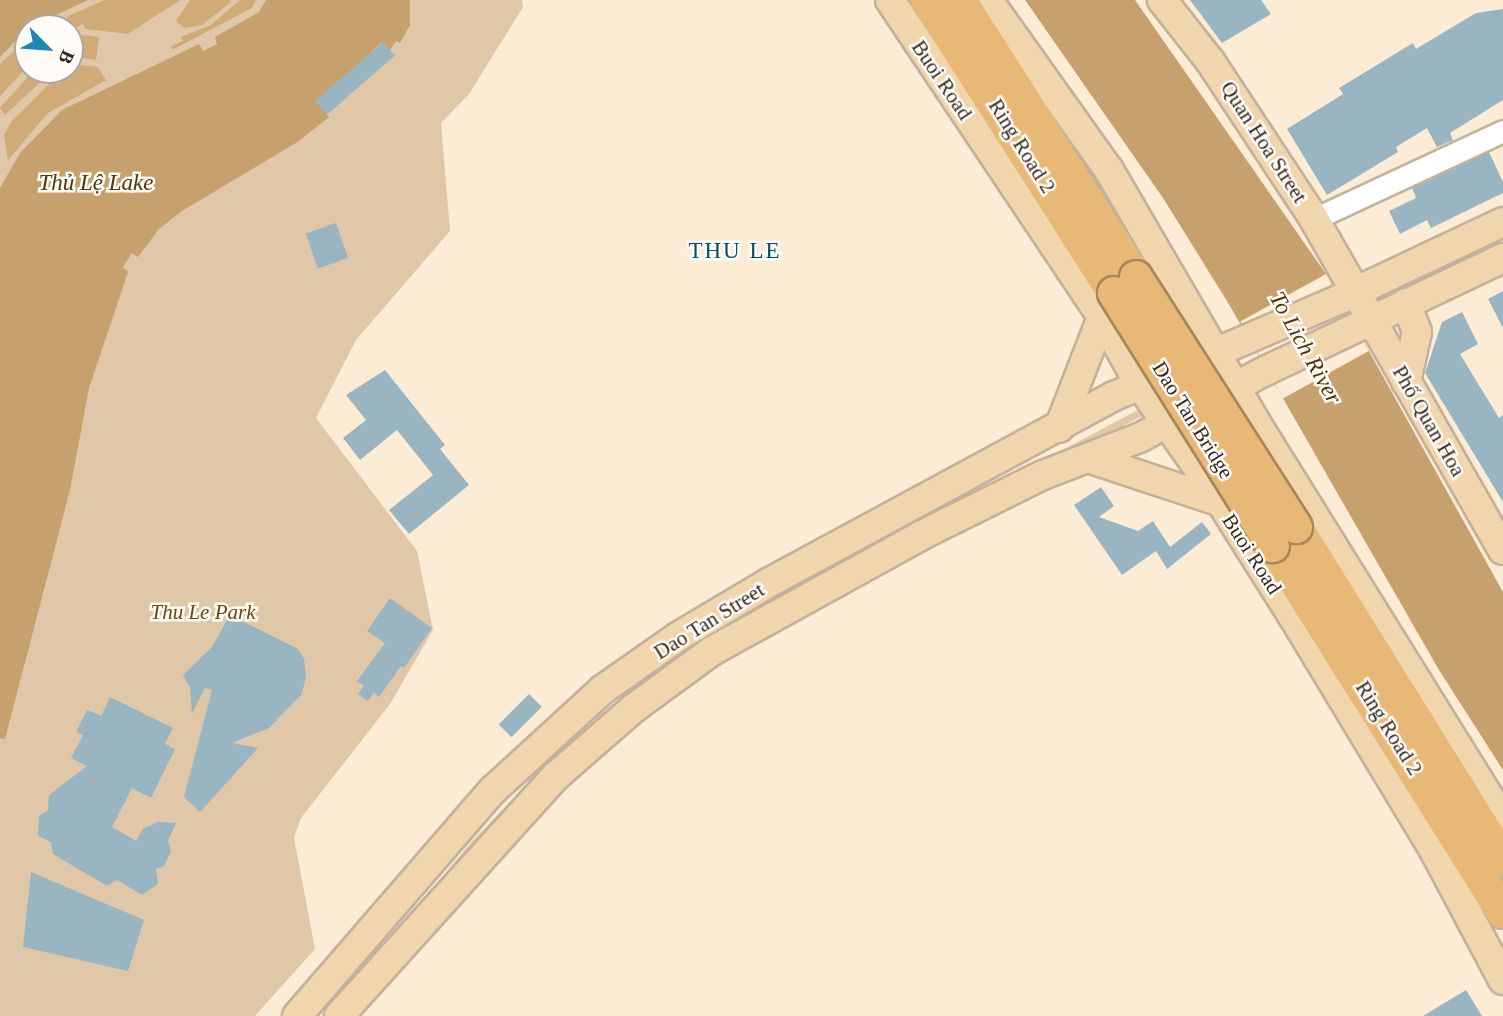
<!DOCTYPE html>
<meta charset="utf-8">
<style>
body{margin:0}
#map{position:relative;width:1503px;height:1016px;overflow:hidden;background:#fdecd5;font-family:Georgia,serif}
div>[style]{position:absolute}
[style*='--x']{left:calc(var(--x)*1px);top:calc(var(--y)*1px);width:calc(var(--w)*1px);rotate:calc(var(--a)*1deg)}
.green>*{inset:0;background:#dfc7a7}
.forest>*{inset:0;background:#d0ab77}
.water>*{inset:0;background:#c6a16e}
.pier>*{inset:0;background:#fdecd5;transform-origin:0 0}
.building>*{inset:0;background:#9ab5c2;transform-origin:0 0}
.roads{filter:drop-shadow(2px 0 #c2b29c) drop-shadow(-2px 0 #c2b29c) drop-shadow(0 2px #c2b29c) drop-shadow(0 -2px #c2b29c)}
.minor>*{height:21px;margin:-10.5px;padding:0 10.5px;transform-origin:10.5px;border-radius:10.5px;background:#fff}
.major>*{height:28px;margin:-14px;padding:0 14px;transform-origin:14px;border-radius:14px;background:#f1d5ad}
.highway>*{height:32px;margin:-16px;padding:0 16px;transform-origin:16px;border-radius:16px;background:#e8b976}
.bridges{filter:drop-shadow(2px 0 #a78758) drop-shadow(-2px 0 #a78758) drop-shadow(0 2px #a78758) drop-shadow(0 -2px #a78758)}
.highway-bridge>*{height:32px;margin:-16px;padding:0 16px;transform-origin:16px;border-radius:16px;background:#e8b976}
span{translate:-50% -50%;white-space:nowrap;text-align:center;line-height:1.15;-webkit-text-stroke:5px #fffbf7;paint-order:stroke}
.street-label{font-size:21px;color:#2f2921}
.park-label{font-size:21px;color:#6c4805;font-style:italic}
.water-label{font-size:23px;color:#4e350a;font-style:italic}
.neighbourhood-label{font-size:23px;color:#004f6a;letter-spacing:2px}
.north{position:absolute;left:14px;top:14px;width:70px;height:70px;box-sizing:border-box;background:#fffbf7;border:2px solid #aca7a1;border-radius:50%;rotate:115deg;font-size:19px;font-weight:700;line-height:28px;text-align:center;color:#2f2921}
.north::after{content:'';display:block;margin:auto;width:24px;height:32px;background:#1e88b0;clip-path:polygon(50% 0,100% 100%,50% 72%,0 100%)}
</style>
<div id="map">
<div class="green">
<div style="clip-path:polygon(evenodd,0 0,522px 0,523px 7px,469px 94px,441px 123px,450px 231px,356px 340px,316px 418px,417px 551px,433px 630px,390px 704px,301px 818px,294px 838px,315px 949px,255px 1016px,0 1016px,0 0,28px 28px,70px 28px,70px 70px,28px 70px,28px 28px)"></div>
<div style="clip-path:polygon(1138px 410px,1144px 413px,1142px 416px,838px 578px,835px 570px)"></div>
<div style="clip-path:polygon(790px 587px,792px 598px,713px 646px,381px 950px,474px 839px,564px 748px,653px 677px)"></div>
</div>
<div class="forest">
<div style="clip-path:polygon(105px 0,180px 0,128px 34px,86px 29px,83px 24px,70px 31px,62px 28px,68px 16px)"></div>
<div style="clip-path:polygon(190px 0,230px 0,231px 2px,202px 25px,184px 28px,176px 21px)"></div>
<div style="clip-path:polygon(240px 0,256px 0,252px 8px,172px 50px,171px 46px,183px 41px,181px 37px,211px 25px)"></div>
<div style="clip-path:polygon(80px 35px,99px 37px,96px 60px,70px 56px,70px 40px)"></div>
<div style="clip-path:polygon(28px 38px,28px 66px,0 96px,0 64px)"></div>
<div style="clip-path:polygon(70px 64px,98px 67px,106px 80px,48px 113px,8px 160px,4px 135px,11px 122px,63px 70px,70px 70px)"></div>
<div style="clip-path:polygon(34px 70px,53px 70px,5px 115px,0 108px)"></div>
</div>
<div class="water">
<div style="clip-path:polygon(0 0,88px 0,28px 28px,0 57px)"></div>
<div style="clip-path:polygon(266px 0,410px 0,410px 25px,400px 43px,396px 41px,390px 50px,382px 42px,317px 103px,329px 117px,299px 141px,182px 211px,159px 229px,138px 257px,132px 253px,123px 267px,128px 272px,89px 388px,70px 490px,5px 739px,0 738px,0 188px,20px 153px,62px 110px,199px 44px,203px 51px,217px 44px,215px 37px,259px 12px)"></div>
<div style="clip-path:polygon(1025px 0,1135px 0,1326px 274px,1503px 592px,1503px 770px,1439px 670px,1227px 301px,1163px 198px)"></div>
</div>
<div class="pier">
<div style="left:1326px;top:274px;width:88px;height:98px;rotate:61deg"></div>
</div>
<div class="building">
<div style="clip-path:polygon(1190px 0,1261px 0,1271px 14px,1222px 43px)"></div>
<div style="clip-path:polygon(1503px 9px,1503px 100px,1450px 133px,1453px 140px,1437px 147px,1427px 128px,1396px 147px,1398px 152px,1327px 195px,1287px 129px,1343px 94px,1339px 88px,1413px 43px,1416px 49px,1476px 13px)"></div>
<div style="left:383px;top:42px;width:18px;height:90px;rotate:49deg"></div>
<div style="clip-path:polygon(1489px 152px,1503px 182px,1503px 193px,1431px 228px,1427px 220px,1400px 234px,1389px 211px,1416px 198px,1412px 188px)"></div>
<div style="left:336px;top:223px;width:37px;height:32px;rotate:71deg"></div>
<div style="clip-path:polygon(1503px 291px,1503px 328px,1488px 299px)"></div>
<div style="clip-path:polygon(1462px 312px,1478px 344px,1460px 354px,1499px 418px,1503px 415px,1503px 502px,1425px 373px,1442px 322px)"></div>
<div style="clip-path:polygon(385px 370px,445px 445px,440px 449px,469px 485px,409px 534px,389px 510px,433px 475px,397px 430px,360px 460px,343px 438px,366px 420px,346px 395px)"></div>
<div style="clip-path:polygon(1101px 487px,1114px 506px,1099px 517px,1138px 531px,1153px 521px,1170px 547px,1202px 522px,1211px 534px,1167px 569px,1156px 551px,1122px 575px,1074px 505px)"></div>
<div style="clip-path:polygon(390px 598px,432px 628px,404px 668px,401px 666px,379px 697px,374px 693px,368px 701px,358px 694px,364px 686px,357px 681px,385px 643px,367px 631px)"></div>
<div style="clip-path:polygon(230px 615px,298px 649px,304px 659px,306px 676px,302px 694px,269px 728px,232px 743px,258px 748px,200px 812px,184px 797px,212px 690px,205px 688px,192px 714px,190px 688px,183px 675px,212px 647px)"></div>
<div style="left:529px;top:694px;width:18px;height:43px;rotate:45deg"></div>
<div style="clip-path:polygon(110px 697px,173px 728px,165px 744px,175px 749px,151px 798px,132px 788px,112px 827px,136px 841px,143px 829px,158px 822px,176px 823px,168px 841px,171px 851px,164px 866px,156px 869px,158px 884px,142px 895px,117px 880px,107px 886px,53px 854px,51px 842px,38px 836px,39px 816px,48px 810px,49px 795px,87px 766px,71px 758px,83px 735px,76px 732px,87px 710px,101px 716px)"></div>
<div style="clip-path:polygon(31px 872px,144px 920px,128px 971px,23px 947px)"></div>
<div style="clip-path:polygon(1466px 990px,1482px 1016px,1423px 1016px)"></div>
</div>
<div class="roads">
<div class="minor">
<div style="--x:1314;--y:219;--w:208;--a:-25"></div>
</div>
<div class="major">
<div style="--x:890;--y:0;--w:381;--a:56.2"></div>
<div style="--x:1102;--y:317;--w:78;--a:60.8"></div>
<div style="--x:1140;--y:385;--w:122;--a:55"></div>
<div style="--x:1210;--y:485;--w:169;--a:57.8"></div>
<div style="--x:1300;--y:628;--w:262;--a:58.9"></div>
<div style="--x:1435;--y:852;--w:145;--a:62"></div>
<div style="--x:988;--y:0;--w:209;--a:54.6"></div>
<div style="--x:1109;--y:170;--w:290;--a:59.8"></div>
<div style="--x:1255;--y:421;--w:469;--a:58.1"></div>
<div style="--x:1162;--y:0;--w:78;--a:51.8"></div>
<div style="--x:1210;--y:61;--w:189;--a:56.6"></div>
<div style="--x:1314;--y:219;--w:381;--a:60.3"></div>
<div style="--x:1406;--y:303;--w:31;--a:69"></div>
<div style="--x:1417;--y:332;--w:51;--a:102.4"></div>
<div style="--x:1059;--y:428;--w:119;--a:-68.8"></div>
<div style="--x:1091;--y:459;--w:134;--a:18.3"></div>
<div style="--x:297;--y:1016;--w:299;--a:-49.1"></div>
<div style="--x:493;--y:790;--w:148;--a:-42.5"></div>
<div style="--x:602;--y:690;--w:94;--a:-35"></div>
<div style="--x:679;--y:636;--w:106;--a:-30.7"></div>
<div style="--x:770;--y:582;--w:391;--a:-28.4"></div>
<div style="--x:1114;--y:396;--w:246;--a:-23.2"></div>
<div style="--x:1340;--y:299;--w:180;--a:-25.3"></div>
<div style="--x:339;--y:1016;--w:324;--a:-47.9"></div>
<div style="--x:556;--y:776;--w:103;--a:-41.1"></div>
<div style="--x:634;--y:708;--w:97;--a:-36.2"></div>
<div style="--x:712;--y:651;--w:238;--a:-28.9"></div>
<div style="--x:920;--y:536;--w:137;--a:-26.4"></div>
<div style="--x:1043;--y:475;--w:103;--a:-21.1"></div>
<div style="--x:1139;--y:438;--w:140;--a:-28"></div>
<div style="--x:1263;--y:372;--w:266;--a:-25.4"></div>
</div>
<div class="highway">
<div style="--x:927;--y:0;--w:348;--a:57.5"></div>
<div style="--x:960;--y:0;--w:328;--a:57.6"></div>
<div style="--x:1296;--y:527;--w:392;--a:58.1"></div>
<div style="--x:1273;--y:546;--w:432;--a:57.9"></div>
</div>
</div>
<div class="bridges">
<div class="highway-bridge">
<div style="--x:1136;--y:277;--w:297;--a:57.4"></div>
<div style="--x:1114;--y:293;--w:299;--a:57.9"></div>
</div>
</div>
<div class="street-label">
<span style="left:942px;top:80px;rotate:56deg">Buoi Road</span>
<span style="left:1264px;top:142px;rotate:57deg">Quan Hoa Street</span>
<span style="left:1022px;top:146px;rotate:58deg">Ring Road 2</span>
<span style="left:1193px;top:420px;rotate:58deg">Dao Tan Bridge</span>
<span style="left:1429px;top:421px;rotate:60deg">Phố Quan Hoa</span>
<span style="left:1252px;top:554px;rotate:57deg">Buoi Road</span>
<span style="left:709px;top:621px;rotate:-32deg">Dao Tan Street</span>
<span style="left:1389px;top:728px;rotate:58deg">Ring Road 2</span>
</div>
<div class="park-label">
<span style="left:203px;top:612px">Thu Le Park</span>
</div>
<div class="water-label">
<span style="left:96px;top:183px">Thủ Lệ Lake</span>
<span style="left:1305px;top:348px;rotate:61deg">To Lich River</span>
</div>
<div class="neighbourhood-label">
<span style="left:735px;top:251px">THU LE</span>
</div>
<div class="north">B</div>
</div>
